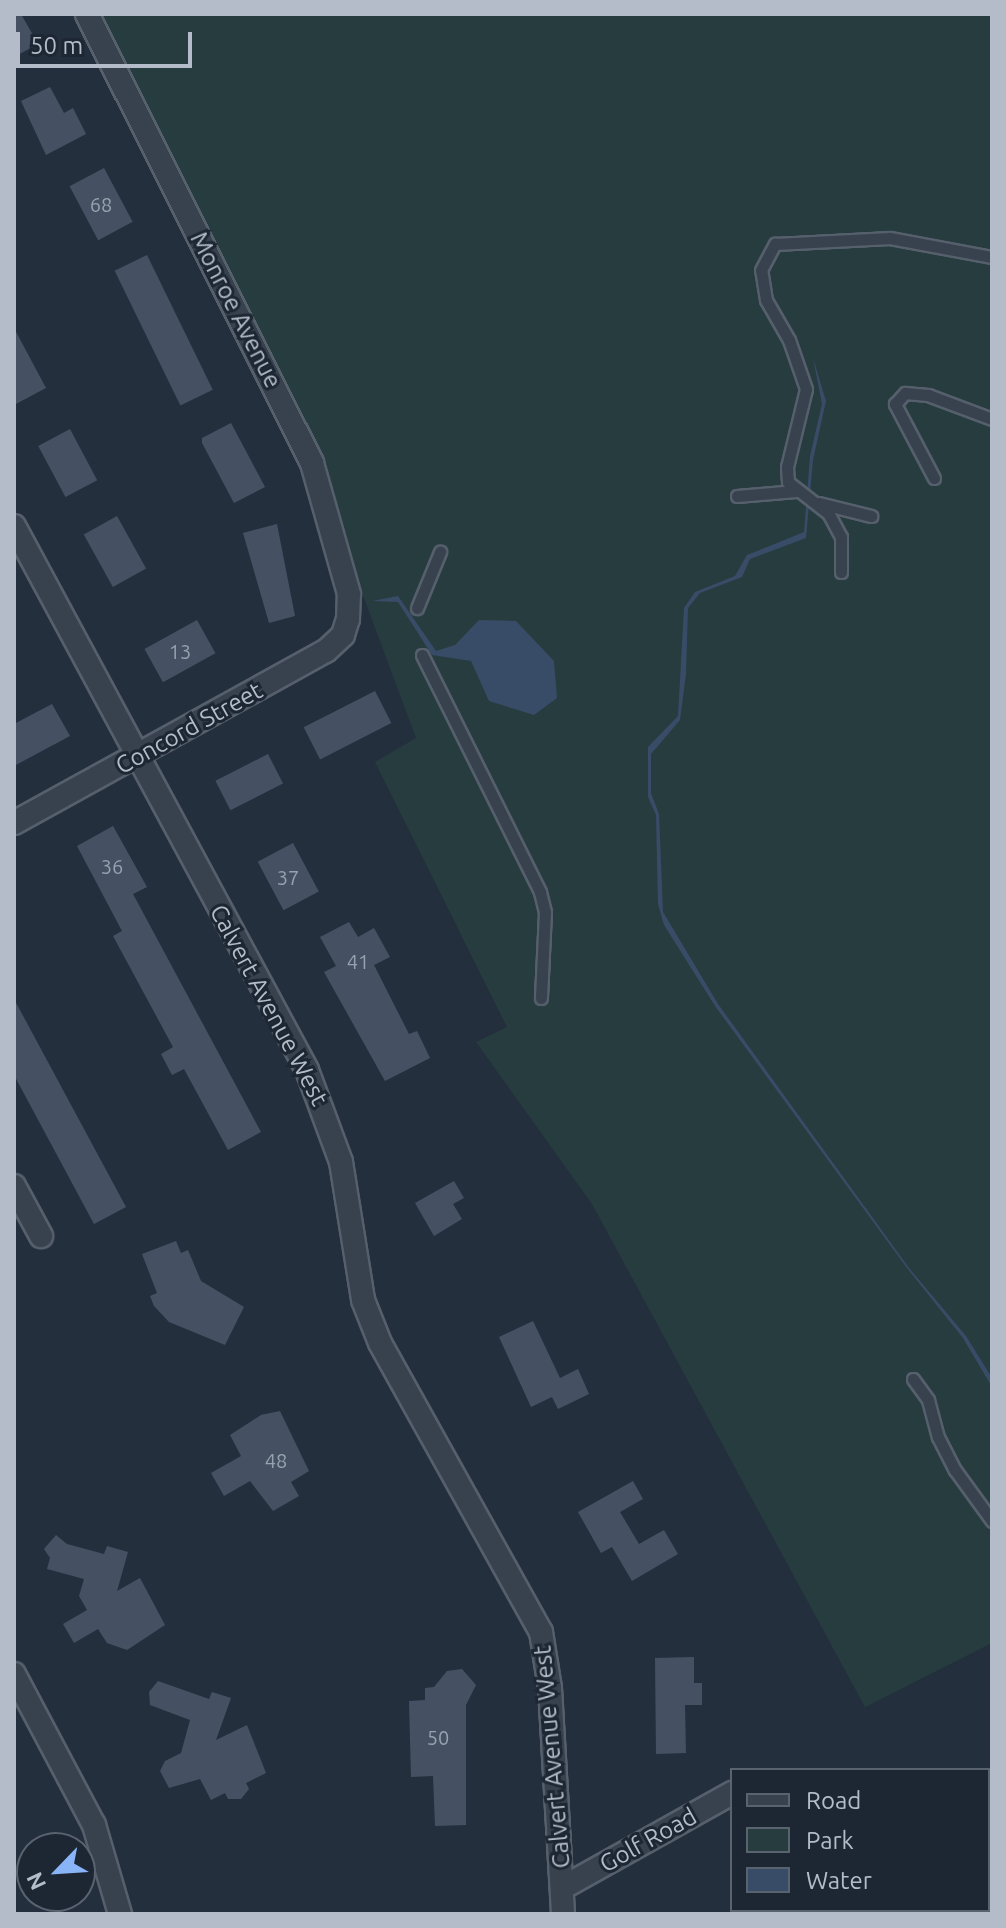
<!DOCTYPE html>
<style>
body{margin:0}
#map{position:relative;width:1006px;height:1928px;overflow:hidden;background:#242f3e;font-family:Ubuntu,sans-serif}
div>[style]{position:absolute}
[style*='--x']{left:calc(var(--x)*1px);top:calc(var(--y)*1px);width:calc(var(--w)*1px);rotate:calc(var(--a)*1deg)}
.green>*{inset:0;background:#263c3f}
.water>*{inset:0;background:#394c67}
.building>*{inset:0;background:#455162;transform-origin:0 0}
.roads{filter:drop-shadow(2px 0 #565f6c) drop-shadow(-2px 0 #565f6c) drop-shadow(0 2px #565f6c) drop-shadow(0 -2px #565f6c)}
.service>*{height:11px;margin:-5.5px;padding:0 5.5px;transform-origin:5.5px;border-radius:5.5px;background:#38414e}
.minor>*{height:22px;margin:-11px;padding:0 11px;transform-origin:11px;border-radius:11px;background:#38414e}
span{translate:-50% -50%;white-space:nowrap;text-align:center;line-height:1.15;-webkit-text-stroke:6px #1d2633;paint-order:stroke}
.number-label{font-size:20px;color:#98a1af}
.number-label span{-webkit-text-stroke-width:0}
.street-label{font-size:24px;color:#b4bcc9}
.frame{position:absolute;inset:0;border:16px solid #b4bcc9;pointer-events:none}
.legend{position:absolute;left:730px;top:1768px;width:260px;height:144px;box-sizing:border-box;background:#1d2633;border:2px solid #59626f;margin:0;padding:10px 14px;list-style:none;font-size:24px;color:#b4bcc9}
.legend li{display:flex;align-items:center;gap:16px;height:40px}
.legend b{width:40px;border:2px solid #59626f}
.north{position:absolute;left:16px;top:1832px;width:80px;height:80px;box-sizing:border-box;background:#1d2633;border:2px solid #59626f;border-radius:50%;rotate:245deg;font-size:22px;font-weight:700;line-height:32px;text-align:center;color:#b4bcc9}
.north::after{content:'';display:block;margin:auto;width:28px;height:36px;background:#8ab4f8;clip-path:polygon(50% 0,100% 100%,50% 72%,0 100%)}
.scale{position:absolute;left:16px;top:32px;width:176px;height:36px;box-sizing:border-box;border:4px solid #b4bcc9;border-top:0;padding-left:10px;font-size:24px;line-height:28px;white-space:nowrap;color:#b4bcc9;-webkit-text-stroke:6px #1d2633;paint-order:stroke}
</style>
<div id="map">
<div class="green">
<div style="clip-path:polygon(87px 14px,992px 14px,992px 1643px,865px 1707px,592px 1204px,476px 1042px,507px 1027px,375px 762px,416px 738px,361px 590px,312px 463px)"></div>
</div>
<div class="water">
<div style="clip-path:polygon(813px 358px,826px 401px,813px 460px,806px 538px,750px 559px,742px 577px,700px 593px,688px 608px,686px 674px,680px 720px,651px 754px,651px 793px,659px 814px,663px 912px,718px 1004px,909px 1268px,966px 1336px,992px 1378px,992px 1387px,963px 1338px,907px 1268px,715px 1006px,664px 925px,658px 904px,656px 815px,648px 797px,648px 747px,678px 716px,684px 608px,695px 592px,735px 576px,747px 555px,804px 532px,810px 456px,822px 404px)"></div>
<div style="clip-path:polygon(398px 596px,436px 651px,455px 645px,479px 620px,516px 621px,554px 661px,557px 698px,534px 715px,489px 701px,471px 661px,432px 655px,398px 602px,372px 601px)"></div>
</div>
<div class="building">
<div style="clip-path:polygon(14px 14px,21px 14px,38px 44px,14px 57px)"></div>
<div style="clip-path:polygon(50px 87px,64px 113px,73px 108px,86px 134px,46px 155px,21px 101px)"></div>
<div style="left:104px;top:168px;width:61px;height:39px;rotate:62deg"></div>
<div style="left:147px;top:255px;width:150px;height:36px;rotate:64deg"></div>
<div style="clip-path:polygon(14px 328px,46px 388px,14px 405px)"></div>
<div style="clip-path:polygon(231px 423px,265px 487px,234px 503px,202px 443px,202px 438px)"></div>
<div style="left:70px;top:429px;width:58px;height:36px;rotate:62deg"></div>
<div style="left:117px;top:516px;width:60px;height:38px;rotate:61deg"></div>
<div style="clip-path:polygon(277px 524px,295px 616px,269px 623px,243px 533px)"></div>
<div style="left:197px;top:620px;width:38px;height:60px;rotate:61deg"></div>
<div style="left:375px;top:691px;width:36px;height:80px;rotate:63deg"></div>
<div style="clip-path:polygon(52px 704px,70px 736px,14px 766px,14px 724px)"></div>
<div style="left:268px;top:754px;width:33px;height:59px;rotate:63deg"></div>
<div style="clip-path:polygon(113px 826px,147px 887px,133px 894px,261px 1132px,228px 1150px,184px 1069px,172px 1075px,161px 1054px,173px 1047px,113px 936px,122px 931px,77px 846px)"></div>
<div style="left:293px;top:843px;width:55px;height:40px;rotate:62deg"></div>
<div style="clip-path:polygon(349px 922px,358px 937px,374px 928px,390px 957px,374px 965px,409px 1034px,417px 1031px,430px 1058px,385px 1081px,324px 972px,336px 966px,320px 937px)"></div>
<div style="clip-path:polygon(14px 999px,126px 1207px,94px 1224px,14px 1075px)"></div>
<div style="clip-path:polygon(454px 1181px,464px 1198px,453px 1204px,462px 1219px,434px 1236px,415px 1203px)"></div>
<div style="clip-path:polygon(176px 1241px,181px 1253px,188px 1250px,201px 1281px,244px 1307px,225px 1345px,169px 1322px,154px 1306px,150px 1296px,157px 1293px,142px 1254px)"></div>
<div style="clip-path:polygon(533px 1321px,560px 1378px,578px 1369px,589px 1394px,558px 1409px,552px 1397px,531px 1407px,499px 1337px)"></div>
<div style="clip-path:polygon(280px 1411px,309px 1471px,291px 1482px,299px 1496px,273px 1511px,250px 1481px,224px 1496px,211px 1473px,241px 1456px,230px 1435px,261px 1415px)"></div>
<div style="clip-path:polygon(633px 1481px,643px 1499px,620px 1512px,639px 1544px,664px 1530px,678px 1554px,632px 1581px,612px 1547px,601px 1553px,578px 1512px)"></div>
<div style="clip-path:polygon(56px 1535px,67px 1544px,104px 1554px,107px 1546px,128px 1552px,117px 1591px,140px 1578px,165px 1625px,127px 1650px,107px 1643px,98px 1629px,74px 1643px,63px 1624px,87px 1610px,79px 1596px,84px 1579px,47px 1569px,50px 1558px,44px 1549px)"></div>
<div style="clip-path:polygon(694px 1657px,694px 1683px,702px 1683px,702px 1705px,685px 1705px,686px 1753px,656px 1754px,655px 1658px)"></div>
<div style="clip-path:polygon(462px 1669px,476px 1685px,466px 1705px,466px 1825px,435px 1826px,433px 1776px,411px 1777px,409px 1701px,425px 1700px,425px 1688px,434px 1687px,447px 1671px)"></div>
<div style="clip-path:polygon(158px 1681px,209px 1699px,212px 1692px,231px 1698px,216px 1740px,247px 1725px,266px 1773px,246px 1783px,249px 1789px,241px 1799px,228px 1799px,225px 1793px,211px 1800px,200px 1779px,169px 1788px,160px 1771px,165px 1761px,181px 1753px,190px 1720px,150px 1705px,149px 1692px)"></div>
</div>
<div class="roads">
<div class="service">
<div style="--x:934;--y:478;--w:84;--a:-117.8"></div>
<div style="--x:895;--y:404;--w:15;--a:-48"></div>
<div style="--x:905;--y:393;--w:23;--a:5"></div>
<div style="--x:928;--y:395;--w:68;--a:20.6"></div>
<div style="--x:737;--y:496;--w:59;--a:-4.8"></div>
<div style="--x:819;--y:503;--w:54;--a:14"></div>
<div style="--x:841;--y:572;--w:35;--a:-90"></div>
<div style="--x:841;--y:537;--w:26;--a:-118"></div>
<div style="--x:829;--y:514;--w:52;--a:-142"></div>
<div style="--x:788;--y:482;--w:15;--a:-94"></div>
<div style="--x:787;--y:467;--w:80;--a:-76.3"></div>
<div style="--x:806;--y:389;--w:52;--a:-109.1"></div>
<div style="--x:789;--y:340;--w:46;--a:-119.9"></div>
<div style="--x:766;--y:300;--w:30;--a:-99"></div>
<div style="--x:761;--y:270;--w:30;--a:-62"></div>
<div style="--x:775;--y:244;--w:115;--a:-3"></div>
<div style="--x:890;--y:238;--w:104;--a:10.6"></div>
<div style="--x:417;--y:608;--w:61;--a:-67.7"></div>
<div style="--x:422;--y:655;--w:265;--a:63.5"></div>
<div style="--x:540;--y:892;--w:21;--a:76"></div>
<div style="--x:545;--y:912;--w:86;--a:92.7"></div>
<div style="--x:913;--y:1379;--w:26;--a:54"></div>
<div style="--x:928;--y:1400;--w:38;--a:75"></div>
<div style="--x:938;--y:1437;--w:37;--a:63"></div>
<div style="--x:955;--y:1470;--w:63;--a:54"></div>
</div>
<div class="minor">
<div style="--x:14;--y:526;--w:618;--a:61.69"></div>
<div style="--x:307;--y:1070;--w:98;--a:69.7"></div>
<div style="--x:341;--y:1162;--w:140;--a:80.9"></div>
<div style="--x:363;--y:1300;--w:46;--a:68.4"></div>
<div style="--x:380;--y:1343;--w:331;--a:60.9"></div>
<div style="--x:541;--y:1632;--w:57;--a:80.9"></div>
<div style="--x:550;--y:1688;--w:226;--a:86.7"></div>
<div style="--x:14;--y:823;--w:356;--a:-28.9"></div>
<div style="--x:326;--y:651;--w:23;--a:-43"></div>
<div style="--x:343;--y:635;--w:17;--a:-73"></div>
<div style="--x:348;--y:619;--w:25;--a:-88"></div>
<div style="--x:349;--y:594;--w:136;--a:-105.8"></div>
<div style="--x:312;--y:463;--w:502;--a:-116.62"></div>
<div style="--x:14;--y:1186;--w:57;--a:61.6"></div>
<div style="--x:14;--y:1674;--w:171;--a:62.1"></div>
<div style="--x:94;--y:1825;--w:93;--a:73.7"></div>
<div style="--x:988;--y:1883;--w:4;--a:-27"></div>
<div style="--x:564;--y:1887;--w:193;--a:-29.2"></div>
<div style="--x:949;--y:1910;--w:4;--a:63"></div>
</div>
</div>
<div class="number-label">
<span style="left:101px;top:204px">68</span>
<span style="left:180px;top:651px">13</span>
<span style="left:112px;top:866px">36</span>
<span style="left:288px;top:877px">37</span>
<span style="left:358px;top:961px">41</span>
<span style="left:276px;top:1460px">48</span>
<span style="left:438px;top:1737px">50</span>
</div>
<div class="street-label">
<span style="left:236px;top:310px;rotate:63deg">Monroe Avenue</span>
<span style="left:189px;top:728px;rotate:-29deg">Concord Street</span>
<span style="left:269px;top:1005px;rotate:62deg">Calvert Avenue West</span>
<span style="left:552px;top:1757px;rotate:-95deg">Calvert Avenue West</span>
<span style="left:648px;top:1840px;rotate:-29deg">Golf Road</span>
</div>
<div class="frame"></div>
<ul class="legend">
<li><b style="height:10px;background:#38414e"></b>Road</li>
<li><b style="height:22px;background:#263c3f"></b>Park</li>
<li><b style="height:22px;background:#394c67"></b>Water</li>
</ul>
<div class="north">N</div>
<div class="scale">50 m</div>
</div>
